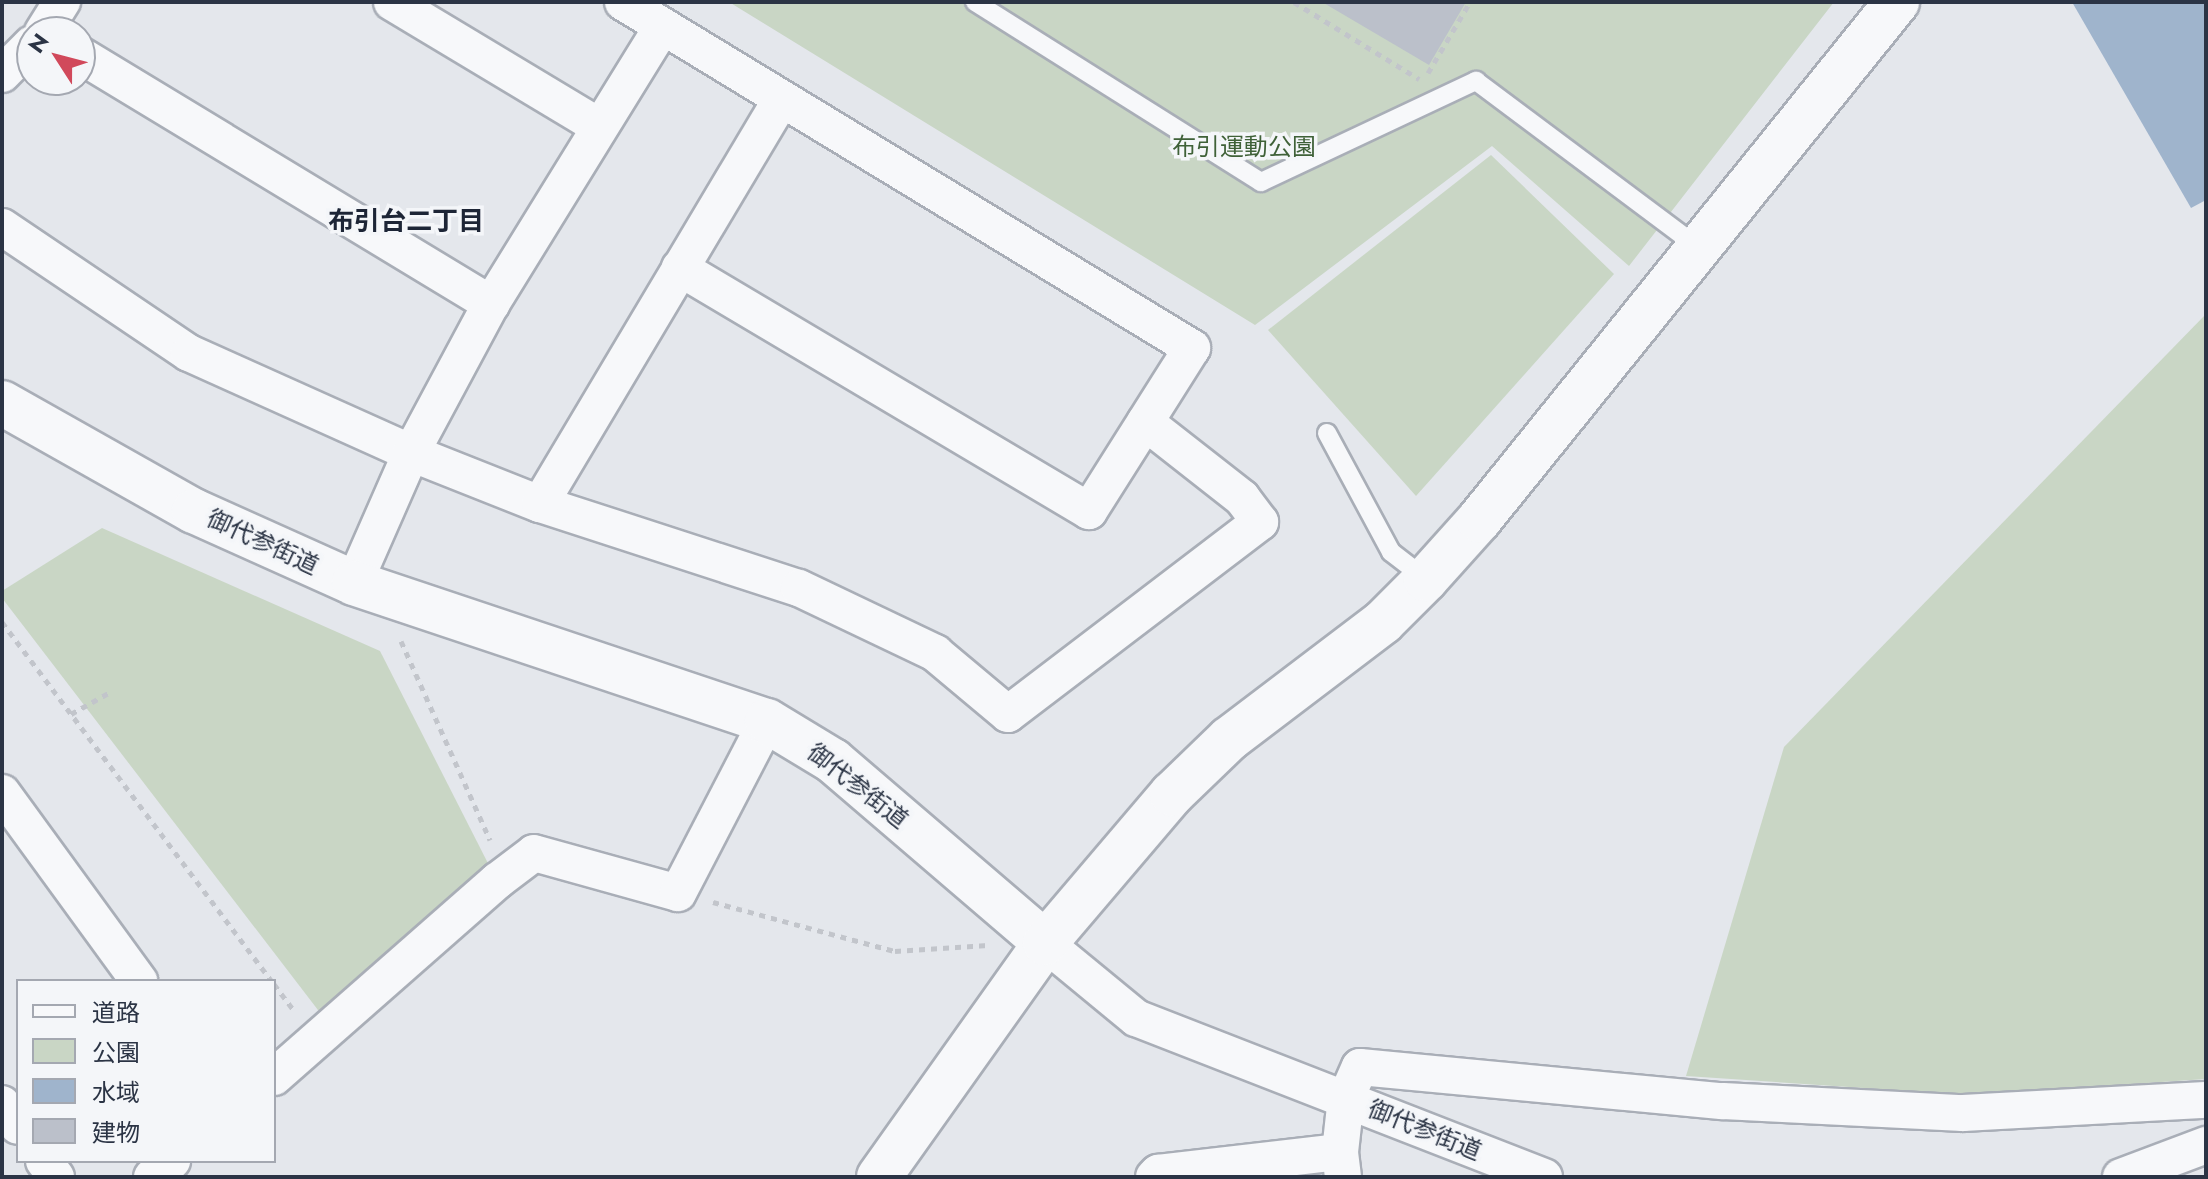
<!DOCTYPE html>
<meta charset="utf-8">
<style>
body{margin:0}
#map{position:relative;width:2208px;height:1179px;overflow:hidden;background:#e4e7ec;font-family:Jost,"Noto Sans JP",sans-serif}
div>[style]{position:absolute}
[style*='--x']{left:calc(var(--x)*1px);top:calc(var(--y)*1px);width:calc(var(--w)*1px);rotate:calc(var(--a)*1deg)}
.green>*{inset:0;background:#c9d6c5}
.water>*{inset:0;background:#9fb4cc}
.building>*{inset:0;background:#bbc0ca}
.path>*{height:5px;margin-top:-2.5px;transform-origin:0;background:repeating-linear-gradient(90deg,#c2c5cb 0 6px,transparent 0 12px)}
.roads{filter:drop-shadow(2px 0 #a9aeb7) drop-shadow(-2px 0 #a9aeb7) drop-shadow(0 2px #a9aeb7) drop-shadow(0 -2px #a9aeb7)}
.service>*{height:18px;margin:-9px;padding:0 9px;transform-origin:9px;border-radius:9px;background:#f7f8fa}
.minor>*{height:36px;margin:-18px;padding:0 18px;transform-origin:18px;border-radius:18px;background:#f7f8fa}
.tertiary>*{height:44px;margin:-22px;padding:0 22px;transform-origin:22px;border-radius:22px;background:#f7f8fa}
span{translate:-50% -50%;white-space:nowrap;text-align:center;line-height:1.15;-webkit-text-stroke:7px #f4f6f9;paint-order:stroke}
.park-label{font-size:24px;color:#3f6138}
.street-label{font-size:24px;color:#2b3445}
.neighbourhood-label{font-size:26px;color:#1d2536;font-weight:700}
.frame{position:absolute;inset:0;border:4px solid #2b3445;pointer-events:none}
.legend{position:absolute;left:16px;top:979px;width:260px;height:184px;box-sizing:border-box;background:#f4f6f9;border:2px solid #a4a8b1;margin:0;padding:10px 14px;list-style:none;font-size:24px;color:#2b3445}
.legend li{display:flex;align-items:center;gap:16px;height:40px}
.legend b{width:40px;border:2px solid #a4a8b1}
.north{position:absolute;left:16px;top:16px;width:80px;height:80px;box-sizing:border-box;background:#f4f6f9;border:2px solid #a4a8b1;border-radius:50%;rotate:306deg;font-size:22px;font-weight:700;line-height:32px;text-align:center;color:#2b3445}
.north::after{content:'';display:block;margin:auto;width:28px;height:36px;background:#d1495b;clip-path:polygon(50% 0,100% 100%,50% 72%,0 100%)}
</style>
<div id="map">
<div class="green">
<div style="clip-path:polygon(729px 2px,1834px 2px,1629px 266px,1492px 146px,1255px 325px)"></div>
<div style="clip-path:polygon(1491px 155px,1614px 274px,1416px 496px,1268px 330px)"></div>
<div style="clip-path:polygon(2206px 314px,2206px 1079px,1968px 1095px,1686px 1076px,1784px 747px)"></div>
<div style="clip-path:polygon(102px 528px,380px 651px,497px 881px,331px 1027px,2px 598px,2px 591px)"></div>
</div>
<div class="water">
<div style="clip-path:polygon(2072px 2px,2206px 2px,2206px 200px,2191px 208px)"></div>
</div>
<div class="building">
<div style="clip-path:polygon(1322px 2px,1466px 2px,1429px 65px)"></div>
</div>
<div class="path">
<div style="--x:1294;--y:2;--w:147;--a:31.6"></div>
<div style="--x:1428;--y:73;--w:82;--a:-59.4"></div>
<div style="--x:2;--y:622;--w:449;--a:53.1"></div>
<div style="--x:401;--y:641;--w:218;--a:65.9"></div>
<div style="--x:71;--y:714;--w:47;--a:-29.3"></div>
<div style="--x:713;--y:902;--w:188;--a:15.1"></div>
<div style="--x:895;--y:951;--w:93;--a:-3.7"></div>
<div style="--x:274;--y:984;--w:35;--a:53"></div>
</div>
<div class="roads">
<div class="service">
<div style="--x:975;--y:2;--w:338;--a:32.2"></div>
<div style="--x:1261;--y:182;--w:238;--a:-25.2"></div>
<div style="--x:1476;--y:81;--w:279;--a:36.8"></div>
<div style="--x:1327;--y:433;--w:135;--a:61.7"></div>
<div style="--x:1391;--y:552;--w:44;--a:37.6"></div>
</div>
<div class="minor">
<div style="--x:392;--y:2;--w:240;--a:31"></div>
<div style="--x:623;--y:2;--w:666;--a:31.3"></div>
<div style="--x:1192;--y:348;--w:193;--a:122.3"></div>
<div style="--x:1089;--y:511;--w:476;--a:-149.3"></div>
<div style="--x:43;--y:32;--w:36;--a:-58"></div>
<div style="--x:80;--y:55;--w:481;--a:31.2"></div>
<div style="--x:2;--y:74;--w:42;--a:-45"></div>
<div style="--x:2;--y:227;--w:225;--a:34"></div>
<div style="--x:189;--y:353;--w:243;--a:24.2"></div>
<div style="--x:411;--y:453;--w:139;--a:21.6"></div>
<div style="--x:540;--y:504;--w:272;--a:18"></div>
<div style="--x:799;--y:588;--w:151;--a:25.5"></div>
<div style="--x:935;--y:653;--w:95;--a:39.9"></div>
<div style="--x:1008;--y:714;--w:317;--a:-37.3"></div>
<div style="--x:1260;--y:522;--w:30;--a:-127"></div>
<div style="--x:1242;--y:498;--w:123;--a:-141.9"></div>
<div style="--x:540;--y:504;--w:471;--a:-59.2"></div>
<div style="--x:354;--y:583;--w:142;--a:-66.3"></div>
<div style="--x:411;--y:453;--w:169;--a:-61.8"></div>
<div style="--x:491;--y:304;--w:326;--a:-58.3"></div>
<div style="--x:2;--y:793;--w:233;--a:53.9"></div>
<div style="--x:1045;--y:943;--w:118;--a:39.5"></div>
<div style="--x:1136;--y:1018;--w:438;--a:21.3"></div>
<div style="--x:274;--y:1077;--w:297;--a:-41.3"></div>
<div style="--x:497;--y:881;--w:46;--a:-37.1"></div>
<div style="--x:534;--y:853;--w:149;--a:15.5"></div>
<div style="--x:678;--y:893;--w:194;--a:-62.6"></div>
<div style="--x:2;--y:1104;--w:27;--a:54"></div>
<div style="--x:44;--y:1161;--w:20;--a:53"></div>
<div style="--x:152;--y:1177;--w:26;--a:-39"></div>
<div style="--x:1154;--y:1177;--w:6;--a:-45"></div>
<div style="--x:1158;--y:1173;--w:183;--a:-6.6"></div>
<div style="--x:1343;--y:1177;--w:25;--a:-97"></div>
<div style="--x:1340;--y:1152;--w:54;--a:-83.7"></div>
<div style="--x:1346;--y:1098;--w:34;--a:-66"></div>
<div style="--x:1360;--y:1067;--w:365;--a:5.4"></div>
<div style="--x:1723;--y:1101;--w:240;--a:2.9"></div>
<div style="--x:1963;--y:1113;--w:243;--a:-3.1"></div>
<div style="--x:2121;--y:1177;--w:91;--a:-20.6"></div>
</div>
<div class="tertiary">
<div style="--x:2;--y:403;--w:220;--a:29.4"></div>
<div style="--x:194;--y:511;--w:175;--a:24.2"></div>
<div style="--x:354;--y:583;--w:435;--a:18.5"></div>
<div style="--x:767;--y:721;--w:77;--a:31.2"></div>
<div style="--x:833;--y:761;--w:279;--a:40.6"></div>
<div style="--x:879;--y:1177;--w:287;--a:-54.6"></div>
<div style="--x:1045;--y:943;--w:196;--a:-49.6"></div>
<div style="--x:1172;--y:794;--w:79;--a:-44"></div>
<div style="--x:1229;--y:739;--w:193;--a:-37.2"></div>
<div style="--x:1383;--y:622;--w:61;--a:-45"></div>
<div style="--x:1426;--y:579;--w:79;--a:-48.1"></div>
<div style="--x:1479;--y:520;--w:666;--a:-51.1"></div>
</div>
</div>
<div class="park-label">
<span style="left:1244px;top:147px">布引運動公園</span>
</div>
<div class="street-label">
<span style="left:263px;top:542px;rotate:25deg">御代参街道</span>
<span style="left:858px;top:786px;rotate:38deg">御代参街道</span>
<span style="left:1425px;top:1130px;rotate:22deg">御代参街道</span>
</div>
<div class="neighbourhood-label">
<span style="left:406px;top:222px">布引台二丁目</span>
</div>
<div class="frame"></div>
<ul class="legend">
<li><b style="height:10px;background:#f7f8fa"></b>道路</li>
<li><b style="height:22px;background:#c9d6c5"></b>公園</li>
<li><b style="height:22px;background:#9fb4cc"></b>水域</li>
<li><b style="height:22px;background:#bbc0ca"></b>建物</li>
</ul>
<div class="north">N</div>
</div>
